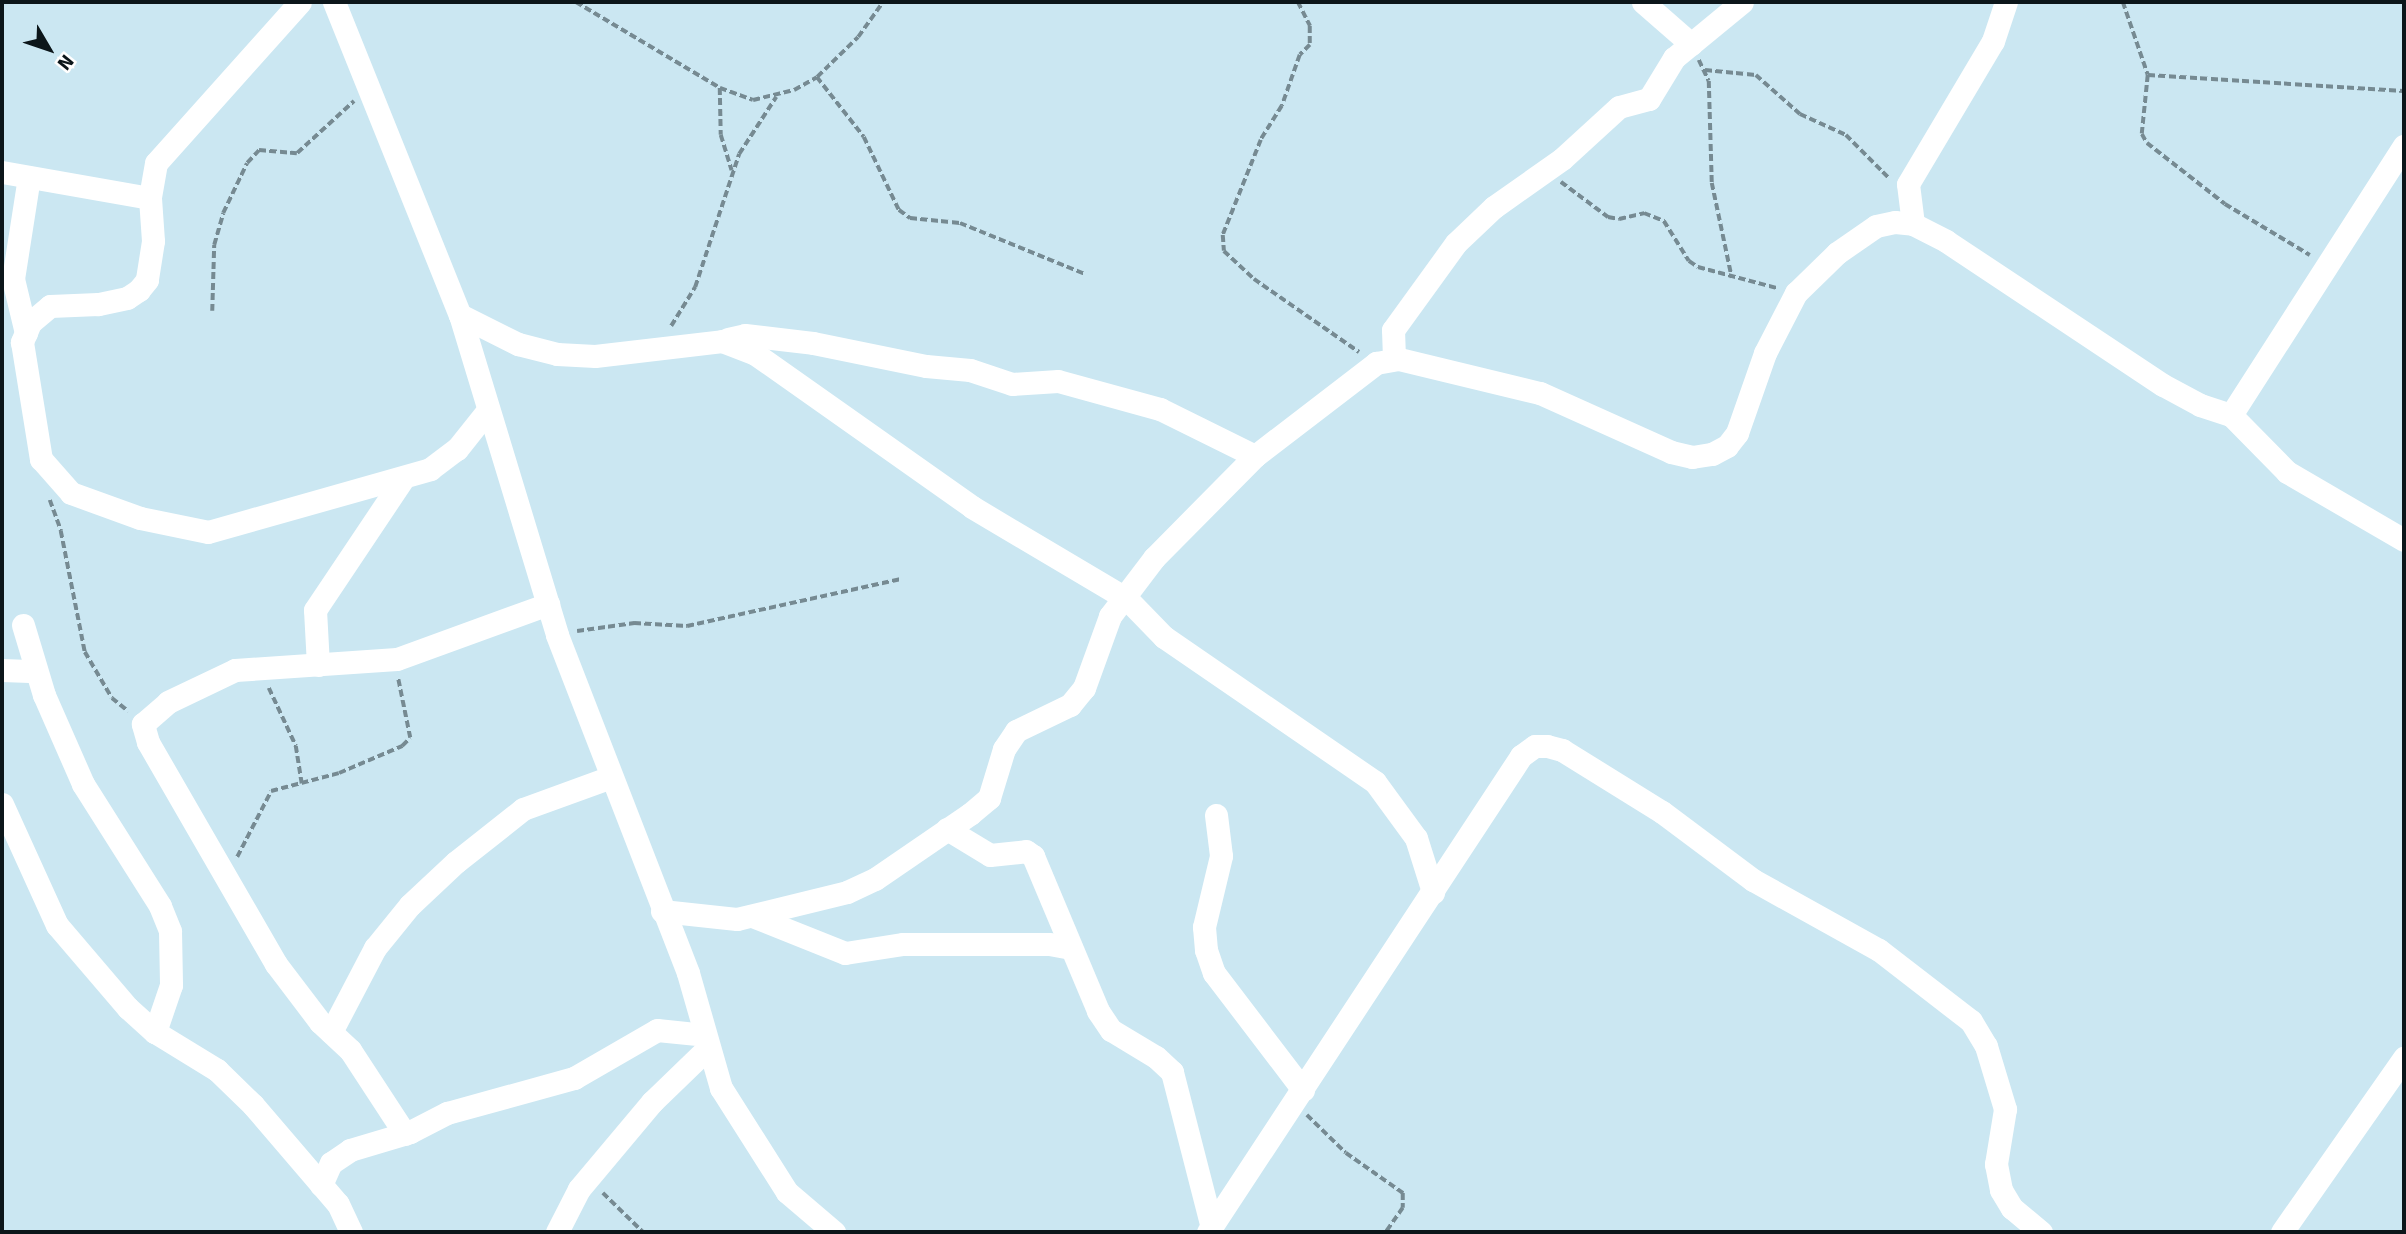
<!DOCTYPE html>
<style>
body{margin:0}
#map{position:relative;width:2406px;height:1234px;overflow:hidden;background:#cbe7f2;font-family:Signika,sans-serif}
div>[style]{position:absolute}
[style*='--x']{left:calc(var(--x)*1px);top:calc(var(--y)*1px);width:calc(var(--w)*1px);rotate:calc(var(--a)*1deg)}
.path>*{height:3.5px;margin-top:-1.75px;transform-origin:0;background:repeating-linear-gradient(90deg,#768a92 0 7px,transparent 0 10.5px)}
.minor>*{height:23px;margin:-11.5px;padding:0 11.5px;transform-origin:11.5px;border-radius:11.5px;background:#fff}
span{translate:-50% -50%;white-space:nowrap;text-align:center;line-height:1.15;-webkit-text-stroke:5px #fff;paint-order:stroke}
.frame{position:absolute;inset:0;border:4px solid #0c161a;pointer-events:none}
.north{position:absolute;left:14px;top:14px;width:70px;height:70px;-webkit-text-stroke:5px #fff;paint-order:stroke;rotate:129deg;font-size:19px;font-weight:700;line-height:28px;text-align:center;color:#0c161a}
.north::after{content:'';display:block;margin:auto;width:24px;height:32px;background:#0c161a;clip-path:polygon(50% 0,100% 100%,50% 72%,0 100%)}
</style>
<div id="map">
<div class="path">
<div style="--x:576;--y:2;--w:168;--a:30.8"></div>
<div style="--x:720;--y:88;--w:35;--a:20"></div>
<div style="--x:753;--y:100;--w:42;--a:-13.7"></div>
<div style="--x:794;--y:90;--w:26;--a:-29"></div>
<div style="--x:817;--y:77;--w:57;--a:-44.3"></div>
<div style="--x:858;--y:37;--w:43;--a:-54.5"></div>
<div style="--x:1298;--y:2;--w:27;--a:63"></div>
<div style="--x:1310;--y:26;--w:19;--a:90"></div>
<div style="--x:1310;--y:45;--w:14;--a:135"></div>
<div style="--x:1300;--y:55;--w:54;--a:109.4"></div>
<div style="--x:1282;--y:106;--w:40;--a:122"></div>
<div style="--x:1261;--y:140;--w:102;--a:111.8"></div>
<div style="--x:1223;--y:235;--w:16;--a:86"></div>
<div style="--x:1224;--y:251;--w:41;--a:43"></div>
<div style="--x:1254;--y:279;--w:128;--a:34.8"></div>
<div style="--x:2123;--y:2;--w:77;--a:71.1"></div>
<div style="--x:2148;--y:75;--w:59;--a:95.8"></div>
<div style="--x:2142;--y:134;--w:10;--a:61"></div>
<div style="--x:2147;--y:143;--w:99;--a:38"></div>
<div style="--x:2225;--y:204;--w:99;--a:31"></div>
<div style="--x:1699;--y:60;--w:23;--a:65"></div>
<div style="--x:1709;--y:81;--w:102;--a:88.3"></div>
<div style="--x:1712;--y:183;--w:97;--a:78.1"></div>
<div style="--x:1705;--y:70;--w:51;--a:5.6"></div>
<div style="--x:1756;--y:75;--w:59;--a:41.6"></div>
<div style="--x:1800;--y:114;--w:51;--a:24.5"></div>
<div style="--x:1846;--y:135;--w:61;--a:45"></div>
<div style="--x:2148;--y:75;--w:256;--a:3.6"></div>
<div style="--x:817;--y:77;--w:76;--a:51.9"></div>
<div style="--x:864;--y:137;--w:81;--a:64.4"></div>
<div style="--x:899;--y:210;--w:14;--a:36"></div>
<div style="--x:910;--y:218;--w:50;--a:5.7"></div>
<div style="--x:960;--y:223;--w:135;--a:22.2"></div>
<div style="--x:720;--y:88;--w:47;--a:88.8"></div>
<div style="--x:721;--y:135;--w:37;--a:73"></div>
<div style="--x:1561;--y:182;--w:59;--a:36.7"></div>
<div style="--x:1608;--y:217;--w:11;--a:10"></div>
<div style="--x:1619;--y:219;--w:26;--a:-13"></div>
<div style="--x:1644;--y:213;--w:22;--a:22"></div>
<div style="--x:1664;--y:221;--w:47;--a:58"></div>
<div style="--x:1689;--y:261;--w:11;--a:34"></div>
<div style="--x:1698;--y:267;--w:82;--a:14.9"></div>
<div style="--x:212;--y:311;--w:66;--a:-88.3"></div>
<div style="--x:214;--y:245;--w:33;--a:-74"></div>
<div style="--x:223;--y:213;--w:55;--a:-64.4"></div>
<div style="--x:247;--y:163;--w:18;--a:-47"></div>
<div style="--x:259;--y:150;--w:38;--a:5"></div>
<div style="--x:297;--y:153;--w:77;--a:-42.4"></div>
<div style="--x:671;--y:326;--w:46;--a:-58.4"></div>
<div style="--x:695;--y:287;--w:140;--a:-71.7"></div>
<div style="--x:739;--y:154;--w:68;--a:-57"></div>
<div style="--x:50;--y:500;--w:33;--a:70"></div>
<div style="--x:61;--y:531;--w:123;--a:78.8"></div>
<div style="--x:85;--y:652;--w:53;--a:59.6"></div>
<div style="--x:112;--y:698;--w:21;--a:39"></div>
<div style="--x:577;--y:631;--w:58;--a:-8"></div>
<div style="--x:634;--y:623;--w:53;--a:3.2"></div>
<div style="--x:687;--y:626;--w:219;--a:-12.4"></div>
<div style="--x:269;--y:688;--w:64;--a:65"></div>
<div style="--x:296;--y:746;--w:38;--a:81"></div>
<div style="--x:237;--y:857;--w:74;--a:-62.7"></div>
<div style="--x:271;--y:791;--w:70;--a:-14.8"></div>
<div style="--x:339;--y:773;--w:69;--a:-23.2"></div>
<div style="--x:402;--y:746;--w:11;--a:-45"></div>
<div style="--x:410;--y:738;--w:60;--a:-101.5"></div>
<div style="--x:1307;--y:1115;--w:54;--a:44.3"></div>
<div style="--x:1346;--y:1153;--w:70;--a:35.1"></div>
<div style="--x:1403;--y:1193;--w:15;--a:90"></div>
<div style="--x:1403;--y:1208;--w:29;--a:125"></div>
<div style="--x:603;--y:1193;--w:56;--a:44.3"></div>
</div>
<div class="minor">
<div style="--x:300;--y:2;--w:216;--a:131.8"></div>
<div style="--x:156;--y:163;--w:36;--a:100"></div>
<div style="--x:150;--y:198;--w:43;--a:86"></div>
<div style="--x:153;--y:241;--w:39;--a:99"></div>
<div style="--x:147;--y:280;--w:13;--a:129"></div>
<div style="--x:139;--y:290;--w:14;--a:146"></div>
<div style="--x:127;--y:298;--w:30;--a:168"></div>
<div style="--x:98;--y:304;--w:48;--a:177.6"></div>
<div style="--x:50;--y:306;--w:26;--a:140"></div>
<div style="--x:30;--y:323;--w:21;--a:113"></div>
<div style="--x:22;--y:342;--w:119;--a:80.8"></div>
<div style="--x:41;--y:459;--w:45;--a:48.6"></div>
<div style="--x:71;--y:493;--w:73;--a:19.9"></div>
<div style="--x:140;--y:518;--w:69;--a:11.6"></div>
<div style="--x:208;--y:532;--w:231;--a:-15.8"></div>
<div style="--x:430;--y:469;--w:34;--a:-37"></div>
<div style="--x:457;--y:449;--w:50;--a:-51.5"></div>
<div style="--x:334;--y:2;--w:337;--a:68.1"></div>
<div style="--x:460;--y:315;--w:334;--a:73.1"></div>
<div style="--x:557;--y:635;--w:362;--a:68.8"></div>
<div style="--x:688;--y:973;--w:120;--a:74"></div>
<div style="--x:721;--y:1088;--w:123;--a:57.6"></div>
<div style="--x:787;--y:1192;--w:62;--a:40.4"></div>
<div style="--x:1643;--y:2;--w:64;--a:41.2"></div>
<div style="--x:2;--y:172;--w:150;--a:10"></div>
<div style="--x:1913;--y:224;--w:40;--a:-97.1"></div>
<div style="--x:1908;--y:184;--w:166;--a:-59.3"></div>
<div style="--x:1993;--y:41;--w:41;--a:-71.6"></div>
<div style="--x:460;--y:315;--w:65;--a:26.6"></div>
<div style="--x:518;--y:344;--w:40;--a:14.4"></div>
<div style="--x:557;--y:354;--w:38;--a:3"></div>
<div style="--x:595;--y:356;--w:128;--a:-6.7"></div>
<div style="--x:722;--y:341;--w:34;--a:21"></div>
<div style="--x:754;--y:353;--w:267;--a:35.2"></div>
<div style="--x:972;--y:507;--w:180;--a:30.7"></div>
<div style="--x:1127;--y:599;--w:53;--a:45.8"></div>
<div style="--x:1164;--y:637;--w:256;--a:34.5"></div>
<div style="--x:1375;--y:782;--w:69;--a:53.8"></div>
<div style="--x:1416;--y:838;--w:57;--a:72.5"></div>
<div style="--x:26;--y:333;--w:56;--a:-103.5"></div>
<div style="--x:13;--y:279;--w:103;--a:-81.1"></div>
<div style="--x:728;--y:339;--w:17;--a:-13"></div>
<div style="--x:745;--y:335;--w:68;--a:6.7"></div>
<div style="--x:813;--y:343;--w:115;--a:11.5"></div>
<div style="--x:926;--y:366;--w:44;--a:5.2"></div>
<div style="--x:970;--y:370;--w:44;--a:18.4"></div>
<div style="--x:1012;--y:384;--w:46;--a:-3.7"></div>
<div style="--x:1058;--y:381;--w:106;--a:15.4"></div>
<div style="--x:1160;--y:409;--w:106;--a:26.3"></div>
<div style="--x:1394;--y:358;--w:28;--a:-92"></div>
<div style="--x:1393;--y:330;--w:107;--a:-54.1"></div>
<div style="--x:1456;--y:243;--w:52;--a:-43.5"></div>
<div style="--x:1494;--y:207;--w:83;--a:-35.2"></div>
<div style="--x:1562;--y:159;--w:77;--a:-42.4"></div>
<div style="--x:1619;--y:107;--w:31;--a:-15"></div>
<div style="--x:1649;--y:99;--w:48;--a:-58.6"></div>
<div style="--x:1674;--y:58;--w:88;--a:-39.5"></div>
<div style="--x:2231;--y:415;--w:320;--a:-57.3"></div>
<div style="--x:23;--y:625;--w:73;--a:73.3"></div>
<div style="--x:44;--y:695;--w:97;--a:66.3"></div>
<div style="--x:83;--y:784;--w:144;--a:57.7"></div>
<div style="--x:160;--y:906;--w:27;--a:68"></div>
<div style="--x:170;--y:931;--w:54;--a:88.9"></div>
<div style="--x:171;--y:985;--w:50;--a:108.8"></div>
<div style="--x:318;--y:665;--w:55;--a:-93.1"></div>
<div style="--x:315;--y:610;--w:156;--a:-56.2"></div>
<div style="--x:2;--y:670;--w:34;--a:2"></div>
<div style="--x:2;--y:804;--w:133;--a:65.6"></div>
<div style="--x:57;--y:925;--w:109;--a:49.5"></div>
<div style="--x:128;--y:1008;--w:36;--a:42"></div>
<div style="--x:155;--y:1032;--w:73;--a:31.5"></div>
<div style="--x:217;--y:1070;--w:50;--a:44.2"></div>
<div style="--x:253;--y:1105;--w:130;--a:49.4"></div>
<div style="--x:338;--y:1204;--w:31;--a:65"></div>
<div style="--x:1216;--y:815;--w:41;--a:83"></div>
<div style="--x:1221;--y:856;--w:73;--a:103.5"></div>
<div style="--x:1204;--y:927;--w:23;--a:85"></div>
<div style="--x:1206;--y:950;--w:24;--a:71"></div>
<div style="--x:1214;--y:973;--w:147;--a:52.7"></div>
<div style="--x:947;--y:829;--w:50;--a:31.2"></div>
<div style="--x:990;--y:855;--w:36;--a:-6"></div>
<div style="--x:1026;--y:851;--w:9;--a:36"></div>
<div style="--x:1033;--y:856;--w:168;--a:67.2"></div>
<div style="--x:1098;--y:1011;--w:23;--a:56"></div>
<div style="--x:1111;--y:1030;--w:52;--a:31"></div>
<div style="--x:1156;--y:1057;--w:22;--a:43"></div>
<div style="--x:1172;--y:1072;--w:161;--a:75.6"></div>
<div style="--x:662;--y:911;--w:75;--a:6.1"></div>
<div style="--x:737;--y:919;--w:113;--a:-13.8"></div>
<div style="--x:847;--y:892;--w:31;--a:-25"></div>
<div style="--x:875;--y:879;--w:115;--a:-34.4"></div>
<div style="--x:970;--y:814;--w:25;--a:-40"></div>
<div style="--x:989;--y:798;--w:51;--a:-73"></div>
<div style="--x:1004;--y:749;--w:22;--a:-56"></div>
<div style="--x:1016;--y:731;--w:60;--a:-25.7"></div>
<div style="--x:1070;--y:705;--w:22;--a:-51"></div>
<div style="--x:1084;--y:688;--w:77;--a:-70.1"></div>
<div style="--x:1110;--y:616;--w:73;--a:-52.8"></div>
<div style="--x:1154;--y:558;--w:144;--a:-45.3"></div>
<div style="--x:1255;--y:456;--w:153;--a:-37.5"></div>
<div style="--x:1376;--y:363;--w:23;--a:-10"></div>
<div style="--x:1399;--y:359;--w:145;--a:13.6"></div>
<div style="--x:1540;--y:393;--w:144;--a:24.2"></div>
<div style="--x:1671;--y:452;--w:22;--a:13"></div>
<div style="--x:1692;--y:457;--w:20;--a:-9"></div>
<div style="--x:1712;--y:454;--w:17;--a:-28"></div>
<div style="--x:1727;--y:446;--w:16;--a:-52"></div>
<div style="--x:1737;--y:433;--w:85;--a:-70.7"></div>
<div style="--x:1765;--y:353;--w:68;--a:-62.7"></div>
<div style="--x:1796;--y:293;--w:57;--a:-44.3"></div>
<div style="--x:1837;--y:253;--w:47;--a:-34.7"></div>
<div style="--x:1876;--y:226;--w:19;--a:-12"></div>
<div style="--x:1895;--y:222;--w:18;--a:6"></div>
<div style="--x:1913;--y:224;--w:37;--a:27"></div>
<div style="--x:1946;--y:241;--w:260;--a:33.6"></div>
<div style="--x:2163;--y:385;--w:42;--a:28.4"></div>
<div style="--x:2200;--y:405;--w:33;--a:18"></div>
<div style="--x:2231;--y:415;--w:80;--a:45.5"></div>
<div style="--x:2287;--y:472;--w:135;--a:30.2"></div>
<div style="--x:755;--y:917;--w:97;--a:21.8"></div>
<div style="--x:845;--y:953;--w:59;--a:-8.8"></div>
<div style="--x:903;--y:944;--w:146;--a:0"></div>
<div style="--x:1049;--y:944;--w:22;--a:10"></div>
<div style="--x:331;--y:1032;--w:95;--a:-62.4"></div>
<div style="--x:375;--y:948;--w:55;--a:-50.9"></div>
<div style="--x:410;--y:905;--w:63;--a:-43.1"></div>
<div style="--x:456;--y:862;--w:85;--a:-38.3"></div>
<div style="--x:523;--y:809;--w:94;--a:-20"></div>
<div style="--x:405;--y:1134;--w:100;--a:-123.2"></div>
<div style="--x:350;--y:1050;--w:41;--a:-137"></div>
<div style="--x:320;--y:1022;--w:73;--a:-127.2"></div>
<div style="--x:276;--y:964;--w:256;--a:-120"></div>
<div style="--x:148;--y:742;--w:19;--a:-106"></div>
<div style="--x:143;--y:724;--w:33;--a:-41"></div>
<div style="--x:168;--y:702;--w:74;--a:-25.5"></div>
<div style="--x:235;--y:670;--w:162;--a:-3.9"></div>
<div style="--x:397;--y:659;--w:161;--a:-20"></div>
<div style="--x:321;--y:1185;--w:24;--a:-66"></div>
<div style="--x:331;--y:1163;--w:23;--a:-34"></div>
<div style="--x:350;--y:1150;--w:63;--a:-16.7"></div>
<div style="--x:410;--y:1132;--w:42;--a:-27.2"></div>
<div style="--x:447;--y:1113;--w:132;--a:-15.4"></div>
<div style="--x:574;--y:1078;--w:96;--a:-30"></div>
<div style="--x:657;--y:1030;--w:48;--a:5.9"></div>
<div style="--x:557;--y:1232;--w:48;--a:-62.9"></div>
<div style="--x:579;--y:1189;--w:114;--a:-50"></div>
<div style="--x:652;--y:1102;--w:78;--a:-44"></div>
<div style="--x:1208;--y:1232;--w:570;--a:-56.67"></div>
<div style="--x:1521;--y:756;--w:17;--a:-36"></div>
<div style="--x:1535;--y:746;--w:12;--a:0"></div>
<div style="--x:1547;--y:746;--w:16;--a:15"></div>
<div style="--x:1562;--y:750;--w:118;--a:31.8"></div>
<div style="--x:1662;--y:812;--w:114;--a:36.8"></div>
<div style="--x:1753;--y:880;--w:144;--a:29.1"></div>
<div style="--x:1879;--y:950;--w:116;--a:37.7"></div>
<div style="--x:1971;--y:1021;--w:29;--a:59"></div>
<div style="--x:1986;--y:1046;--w:66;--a:73.2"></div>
<div style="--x:2005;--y:1109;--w:56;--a:99.3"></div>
<div style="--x:1996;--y:1164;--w:26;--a:79"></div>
<div style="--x:2001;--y:1190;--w:21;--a:59"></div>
<div style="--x:2012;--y:1208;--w:38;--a:40"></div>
<div style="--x:2282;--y:1232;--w:213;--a:-55"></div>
</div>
<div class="frame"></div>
<div class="north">N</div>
</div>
